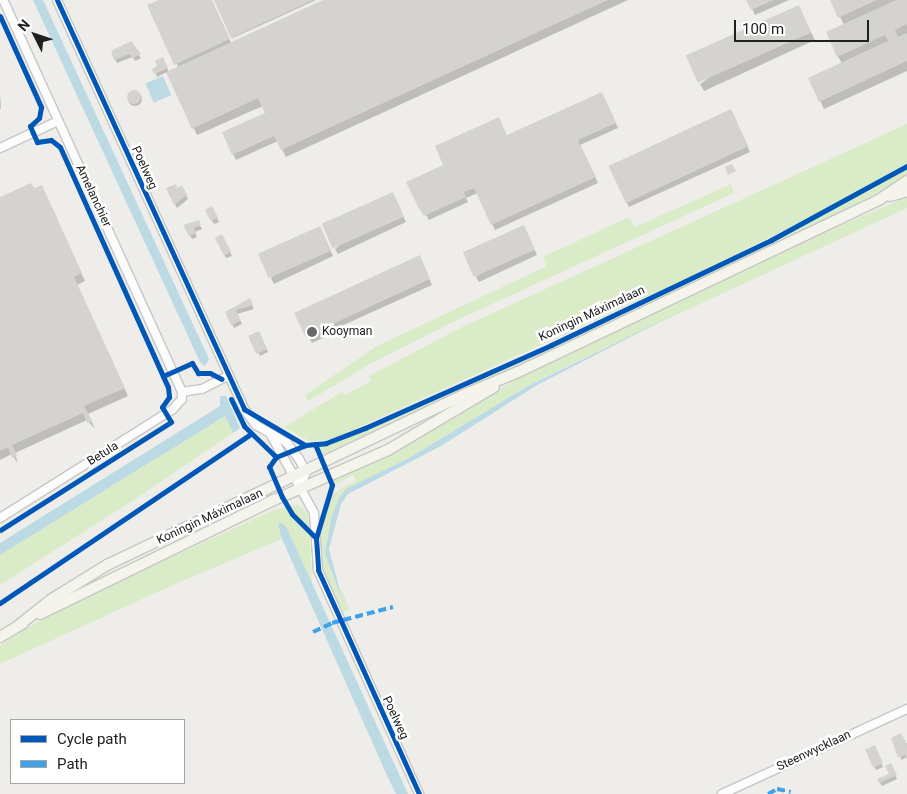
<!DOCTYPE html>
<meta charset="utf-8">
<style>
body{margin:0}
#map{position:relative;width:907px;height:794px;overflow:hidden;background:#eeede9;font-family:Roboto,sans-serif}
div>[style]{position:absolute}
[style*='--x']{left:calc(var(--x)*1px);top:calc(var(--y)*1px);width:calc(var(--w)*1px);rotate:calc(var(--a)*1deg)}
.grass>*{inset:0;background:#daecc7}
.water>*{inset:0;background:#bcdae3;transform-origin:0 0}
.shadow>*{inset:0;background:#0003}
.round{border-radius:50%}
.building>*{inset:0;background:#d5d3d0;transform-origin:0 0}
.roads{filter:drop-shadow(1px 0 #c7c6c5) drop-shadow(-1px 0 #c7c6c5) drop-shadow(0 1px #c7c6c5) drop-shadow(0 -1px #c7c6c5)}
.minor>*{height:8px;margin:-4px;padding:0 4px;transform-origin:4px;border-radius:4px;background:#fcfcfc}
.secondary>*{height:10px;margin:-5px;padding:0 5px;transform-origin:5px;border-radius:5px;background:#f4f4ec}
.quiet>*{height:4px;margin-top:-2px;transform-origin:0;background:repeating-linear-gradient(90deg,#3da2ea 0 8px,transparent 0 12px)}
.cycleway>*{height:5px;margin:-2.5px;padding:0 2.5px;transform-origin:2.5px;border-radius:2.5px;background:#0057b8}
.dots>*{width:14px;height:14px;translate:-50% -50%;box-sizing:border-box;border:2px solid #fff;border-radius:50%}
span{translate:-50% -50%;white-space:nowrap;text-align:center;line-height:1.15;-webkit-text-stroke:5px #fff;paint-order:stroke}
.street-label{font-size:12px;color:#202020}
.poi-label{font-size:12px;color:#202020}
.left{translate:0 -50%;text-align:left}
.legend{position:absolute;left:10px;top:719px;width:175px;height:65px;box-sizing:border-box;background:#fff;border:1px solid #a6a6a6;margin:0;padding:6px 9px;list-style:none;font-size:15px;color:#202020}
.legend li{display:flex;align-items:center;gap:10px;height:25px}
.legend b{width:25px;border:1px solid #a6a6a6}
.north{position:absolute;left:10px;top:10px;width:50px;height:50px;-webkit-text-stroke:4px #fff;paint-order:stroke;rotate:311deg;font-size:14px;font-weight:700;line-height:20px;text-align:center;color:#202020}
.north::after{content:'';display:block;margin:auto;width:18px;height:22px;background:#202020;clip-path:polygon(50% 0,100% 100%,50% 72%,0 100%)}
.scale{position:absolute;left:734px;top:20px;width:135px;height:22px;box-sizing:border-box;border:2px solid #202020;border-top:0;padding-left:6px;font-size:15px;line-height:18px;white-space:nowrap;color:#202020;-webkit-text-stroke:4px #fff;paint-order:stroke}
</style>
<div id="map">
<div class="grass">
<div style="clip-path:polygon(907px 124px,907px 163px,829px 208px,690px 277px,331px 440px,309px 441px,284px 427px,330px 399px,342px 392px,345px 395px,371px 381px,369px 376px,460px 328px)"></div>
<div style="clip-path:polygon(907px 168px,907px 178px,852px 206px,456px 396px,407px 415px,322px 455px,318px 446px,365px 430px,487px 373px,538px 353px,768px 244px)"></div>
<div style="clip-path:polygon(731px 184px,734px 193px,455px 321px,372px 363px,308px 401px,305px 395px,377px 346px,547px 266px,543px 257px,629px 217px,635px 227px)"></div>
<div style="clip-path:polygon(907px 197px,907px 208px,573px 363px,526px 387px,409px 458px,347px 489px,339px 498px,325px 554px,343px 606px,341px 586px,349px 610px,344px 612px,326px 578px,319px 553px,320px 534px,333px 494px,356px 480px,353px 475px,335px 485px,333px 479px,529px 373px,781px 251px)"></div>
<div style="clip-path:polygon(225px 416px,233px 433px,134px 500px,0 585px,0 555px)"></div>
<div style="clip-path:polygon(297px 504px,308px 514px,312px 583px,286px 526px,278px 524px,282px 539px,175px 584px,0 664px,0 645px,53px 612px,271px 511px)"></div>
</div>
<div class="water">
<div style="clip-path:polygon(33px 0,43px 0,209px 359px,205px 366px,200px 362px)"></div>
<div style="left:163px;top:76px;width:21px;height:19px;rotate:67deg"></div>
<div style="clip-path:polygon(681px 311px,539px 384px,441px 446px,348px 494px,341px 504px,329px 549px,344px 606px,325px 554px,331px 519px,339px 498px,346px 489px,409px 458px,526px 387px)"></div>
<div style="clip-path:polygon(220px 396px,226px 396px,240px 428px,233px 433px,225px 416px,0 555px,0 543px,220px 406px)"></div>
<div style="clip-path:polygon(281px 523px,286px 526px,408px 794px,396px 794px,389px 780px,282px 539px,278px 524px)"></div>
</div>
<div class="shadow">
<div style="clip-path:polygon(162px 0,211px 0,231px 43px,326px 0,628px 0,286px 157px,278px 141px,236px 160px,223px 133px,266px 114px,263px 106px,197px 135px,167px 72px,157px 77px,154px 69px,163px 59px,169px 72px,178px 68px)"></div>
<div style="clip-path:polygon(215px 0,316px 0,233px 38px)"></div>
<div style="clip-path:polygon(748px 0,789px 0,755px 15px)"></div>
<div style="clip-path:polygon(832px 0,907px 0,907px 71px,824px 109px,810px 79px,842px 64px,838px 56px,844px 25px)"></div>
<div style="clip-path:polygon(802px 14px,815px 40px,704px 91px,700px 84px)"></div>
<div style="clip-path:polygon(130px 43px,141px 58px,135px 61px,133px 57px,117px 63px,112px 53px)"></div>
<div class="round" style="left:128px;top:92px;width:14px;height:14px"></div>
<div style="clip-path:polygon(0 94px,1px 108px,0 109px)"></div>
<div style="clip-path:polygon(605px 99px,618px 128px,580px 145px,598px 183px,495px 230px,478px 193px,466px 198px,468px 202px,429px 220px,408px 182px,507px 137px)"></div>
<div style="clip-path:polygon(733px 116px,750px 152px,629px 207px,609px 166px)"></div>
<div style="clip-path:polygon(168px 189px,184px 190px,188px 199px,177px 208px)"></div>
<div style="clip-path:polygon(34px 190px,45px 194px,85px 281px,77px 285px,128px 396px,88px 414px,95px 429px,87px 420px,15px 453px,18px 464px,12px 454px,0 460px,0 198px)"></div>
<div style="clip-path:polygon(395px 199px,406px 222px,338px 254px,335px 249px)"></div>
<div style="clip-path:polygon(214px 211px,219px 222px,214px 224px,212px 221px)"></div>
<div style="clip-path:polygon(198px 222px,202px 229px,195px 232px,197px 237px,192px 239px,185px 226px)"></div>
<div style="clip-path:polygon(322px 232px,333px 256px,274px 284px,271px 278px)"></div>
<div style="clip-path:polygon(526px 232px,537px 255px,479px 282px,476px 277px)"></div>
<div style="clip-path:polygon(217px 238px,224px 239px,232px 256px,226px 258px)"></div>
<div style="clip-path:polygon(422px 262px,432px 285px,328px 332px,330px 335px,312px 343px,296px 313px)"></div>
<div style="clip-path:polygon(249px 299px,254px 309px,237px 314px,242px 324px,234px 328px,227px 312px)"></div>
<div style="clip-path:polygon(261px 336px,268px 352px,260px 356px,250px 337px)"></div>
<div style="clip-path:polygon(901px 734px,907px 744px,907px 757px,901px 760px)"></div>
<div style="clip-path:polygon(866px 750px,876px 750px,883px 767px,876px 770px)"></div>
<div style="clip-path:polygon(891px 765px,897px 779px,882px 786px,878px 780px,890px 774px)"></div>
</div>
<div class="building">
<div style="clip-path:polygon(159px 0,212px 0,230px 39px,174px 65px,147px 5px)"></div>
<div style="clip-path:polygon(214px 0,313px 0,231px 38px)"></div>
<div style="clip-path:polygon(323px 0,608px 0,281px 150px,274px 136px,232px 155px,222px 132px,265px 113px,258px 98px,192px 129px,166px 72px)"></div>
<div style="clip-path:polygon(746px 0,774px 0,751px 10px)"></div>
<div style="clip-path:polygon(830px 0,877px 0,838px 18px)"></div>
<div style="clip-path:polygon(896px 0,907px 0,907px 24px,895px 30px,898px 37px,907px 33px,907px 61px,819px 102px,808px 78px,888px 41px,885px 35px,837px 57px,826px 32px)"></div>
<div style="left:799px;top:5px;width:30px;height:124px;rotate:66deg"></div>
<div style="clip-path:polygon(131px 41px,141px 54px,132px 58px,130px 54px,114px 60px,111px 53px,113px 50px)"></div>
<div style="clip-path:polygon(163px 57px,168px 68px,154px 74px,152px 69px,157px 66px,155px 61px)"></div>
<div class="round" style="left:127px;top:90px;width:14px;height:14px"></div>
<div style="clip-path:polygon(602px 92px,616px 123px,578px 140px,596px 177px,491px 225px,474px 188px,464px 192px,466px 197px,424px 216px,418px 207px,406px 182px,443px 165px,435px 146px,499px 117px,507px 135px)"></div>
<div style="left:731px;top:109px;width:41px;height:135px;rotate:65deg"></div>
<div style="clip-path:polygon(732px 164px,736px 171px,728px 175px,725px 167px)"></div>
<div style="clip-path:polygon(31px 183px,34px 188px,42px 185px,82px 273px,74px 277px,125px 388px,84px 406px,92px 421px,87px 423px,83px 413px,12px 445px,17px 456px,12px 458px,8px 447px,0 451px,0 197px)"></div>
<div style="clip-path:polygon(176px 184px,177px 188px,182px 185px,187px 195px,174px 205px,166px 188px)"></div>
<div style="left:393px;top:192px;width:27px;height:78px;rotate:66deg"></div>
<div style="left:212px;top:206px;width:13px;height:8px;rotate:63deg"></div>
<div style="clip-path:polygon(199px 220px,201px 225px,194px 228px,196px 233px,189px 236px,183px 225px)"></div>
<div style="left:524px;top:225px;width:27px;height:67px;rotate:66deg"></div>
<div style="left:320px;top:226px;width:27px;height:68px;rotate:66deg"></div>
<div style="left:222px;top:234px;width:20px;height:8px;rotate:63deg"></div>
<div style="clip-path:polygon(420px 255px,430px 279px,326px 327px,328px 329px,308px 338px,305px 336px,294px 313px)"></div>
<div style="clip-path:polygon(250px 298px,253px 305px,236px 310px,241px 321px,231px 325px,225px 312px)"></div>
<div style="left:259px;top:331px;width:20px;height:12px;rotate:66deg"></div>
<div style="clip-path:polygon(901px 733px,907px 745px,907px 760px,905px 755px,898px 758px,891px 738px)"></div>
<div style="left:875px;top:745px;width:20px;height:11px;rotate:66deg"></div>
<div style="clip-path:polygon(891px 763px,897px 775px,879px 783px,877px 779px,889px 774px,885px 766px)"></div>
</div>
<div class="roads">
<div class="minor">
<div style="--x:57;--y:0;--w:450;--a:65.4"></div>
<div style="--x:244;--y:409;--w:20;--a:53"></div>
<div style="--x:256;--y:425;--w:36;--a:30"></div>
<div style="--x:287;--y:443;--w:20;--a:53"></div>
<div style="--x:299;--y:459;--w:15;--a:62"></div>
<div style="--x:306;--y:472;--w:17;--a:111"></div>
<div style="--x:0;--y:148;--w:64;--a:-25"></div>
<div style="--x:182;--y:392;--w:20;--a:-9"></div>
<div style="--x:202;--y:389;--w:29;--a:-27"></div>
<div style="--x:271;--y:435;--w:89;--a:61.1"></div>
<div style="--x:314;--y:513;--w:57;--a:86"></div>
<div style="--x:318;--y:570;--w:246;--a:65.7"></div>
<div style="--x:0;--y:518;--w:204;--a:-32.2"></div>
<div style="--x:173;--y:409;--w:13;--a:-48"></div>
<div style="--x:182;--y:399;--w:7;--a:-90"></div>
<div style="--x:182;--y:392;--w:431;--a:-114.5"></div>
<div style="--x:722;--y:794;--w:204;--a:-24.7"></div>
</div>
<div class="secondary">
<div style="--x:890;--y:196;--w:18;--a:-16"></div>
<div style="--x:40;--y:614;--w:260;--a:-26"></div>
<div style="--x:274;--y:500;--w:124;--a:-23.7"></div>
<div style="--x:388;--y:450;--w:123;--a:-30.7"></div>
<div style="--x:18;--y:626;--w:43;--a:-38.5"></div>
<div style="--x:52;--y:599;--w:65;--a:-31.7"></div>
<div style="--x:107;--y:565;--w:400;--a:-25.5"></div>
<div style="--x:468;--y:393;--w:54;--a:-22.8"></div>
<div style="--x:518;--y:372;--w:401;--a:-25.5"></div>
<div style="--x:880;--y:199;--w:32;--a:-34"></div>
<div style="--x:0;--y:637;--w:27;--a:-31"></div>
</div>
</div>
<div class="quiet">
<div style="--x:313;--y:632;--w:21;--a:-25"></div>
<div style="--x:332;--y:623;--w:63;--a:-14.7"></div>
<div style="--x:768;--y:794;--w:10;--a:-29"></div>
<div style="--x:777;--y:789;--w:14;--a:12"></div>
</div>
<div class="cycleway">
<div style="--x:57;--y:0;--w:450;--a:65.4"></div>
<div style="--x:244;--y:409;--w:71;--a:30.5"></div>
<div style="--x:0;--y:16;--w:100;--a:65.7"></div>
<div style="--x:41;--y:107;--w:11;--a:100"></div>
<div style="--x:39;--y:118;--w:12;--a:138"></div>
<div style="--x:30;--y:126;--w:8;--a:67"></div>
<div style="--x:33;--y:133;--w:10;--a:66"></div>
<div style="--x:37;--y:142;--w:14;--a:-8"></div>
<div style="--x:51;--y:140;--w:11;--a:38"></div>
<div style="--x:60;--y:147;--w:263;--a:65.8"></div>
<div style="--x:168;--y:387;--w:10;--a:84"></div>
<div style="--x:169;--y:397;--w:12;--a:125"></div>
<div style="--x:162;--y:407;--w:17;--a:59"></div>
<div style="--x:171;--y:422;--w:202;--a:147.7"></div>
<div style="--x:163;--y:376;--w:32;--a:-24"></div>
<div style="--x:192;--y:363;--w:12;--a:59"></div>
<div style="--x:198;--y:373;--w:12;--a:0"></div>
<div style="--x:210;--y:373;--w:13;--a:27"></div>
<div style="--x:231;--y:399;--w:30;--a:64"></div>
<div style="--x:244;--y:426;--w:45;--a:44.1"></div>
<div style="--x:315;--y:444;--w:44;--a:67.5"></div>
<div style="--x:332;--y:485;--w:55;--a:106.8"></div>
<div style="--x:316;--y:538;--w:32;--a:86"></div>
<div style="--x:318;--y:570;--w:246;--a:65.7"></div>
<div style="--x:316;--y:538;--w:34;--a:-135"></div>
<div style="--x:292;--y:514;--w:20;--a:-120"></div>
<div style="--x:282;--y:497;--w:33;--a:-113"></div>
<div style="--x:269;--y:467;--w:12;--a:-55"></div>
<div style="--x:276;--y:457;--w:31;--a:-22"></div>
<div style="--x:305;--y:445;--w:21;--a:-5"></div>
<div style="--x:326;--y:443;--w:42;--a:-21"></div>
<div style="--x:365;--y:428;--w:204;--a:-24"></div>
<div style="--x:551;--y:345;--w:244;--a:-25.5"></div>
<div style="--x:771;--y:240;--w:155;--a:-28.6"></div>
<div style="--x:0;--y:603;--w:303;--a:-34"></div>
</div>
<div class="dots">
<div style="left:312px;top:332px;background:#686866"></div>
</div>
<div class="street-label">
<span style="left:144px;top:168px;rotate:66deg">Poelweg</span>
<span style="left:93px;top:196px;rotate:65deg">Amelanchier</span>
<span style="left:592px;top:314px;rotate:-25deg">Koningin Máximalaan</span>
<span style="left:103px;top:454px;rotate:-32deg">Betula</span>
<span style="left:210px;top:517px;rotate:-25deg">Koningin Máximalaan</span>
<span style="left:395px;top:718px;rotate:65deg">Poelweg</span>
<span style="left:814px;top:751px;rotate:-25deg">Steenwycklaan</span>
</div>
<div class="poi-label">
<span class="left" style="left:322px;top:332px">Kooyman</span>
</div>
<ul class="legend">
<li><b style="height:6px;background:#0057b8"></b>Cycle path</li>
<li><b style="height:6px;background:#3da2ea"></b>Path</li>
</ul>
<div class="north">N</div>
<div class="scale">100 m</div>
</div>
